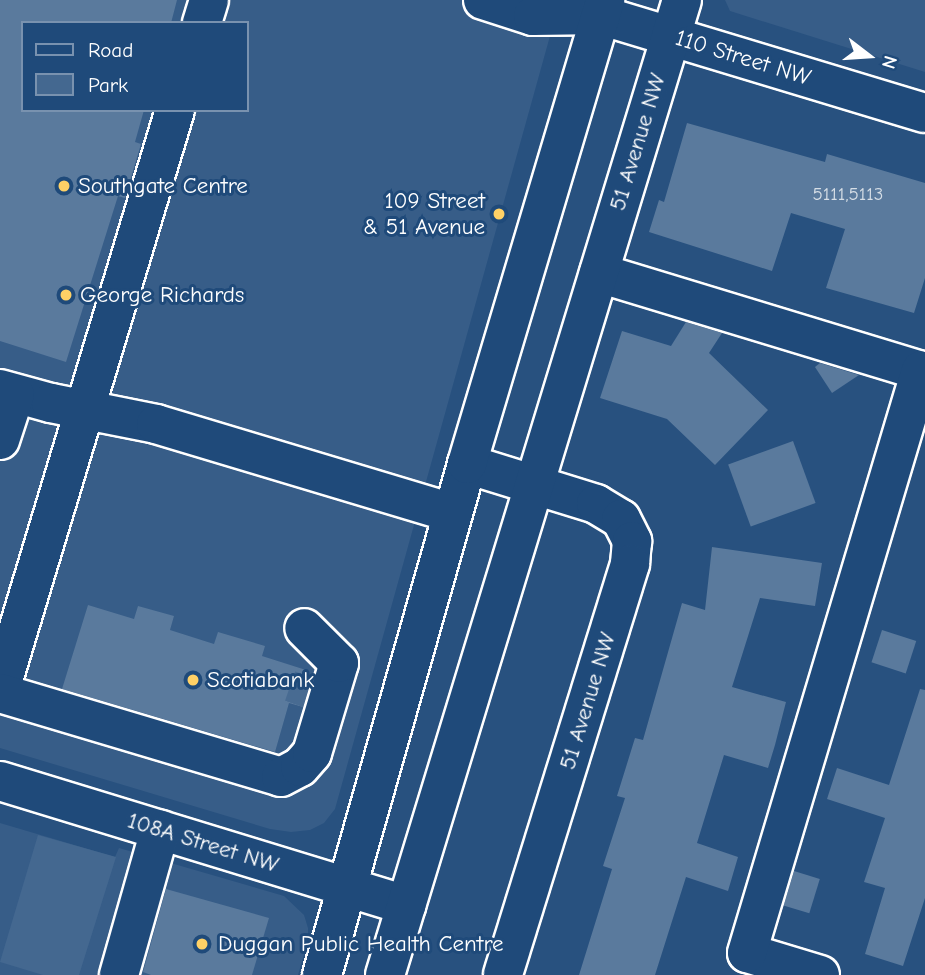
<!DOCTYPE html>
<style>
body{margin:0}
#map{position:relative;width:925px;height:975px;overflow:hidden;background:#28517f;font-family:"Comic Neue",sans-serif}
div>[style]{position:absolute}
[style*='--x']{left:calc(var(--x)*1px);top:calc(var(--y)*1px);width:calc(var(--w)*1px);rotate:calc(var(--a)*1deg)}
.built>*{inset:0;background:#375d88}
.green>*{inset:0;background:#446890}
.building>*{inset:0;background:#5a7a9d;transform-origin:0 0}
.minor-tunnel>*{height:38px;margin-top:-19px;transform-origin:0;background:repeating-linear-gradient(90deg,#486b92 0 38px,transparent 0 57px)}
.roads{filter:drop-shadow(2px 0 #fff) drop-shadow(-2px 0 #fff) drop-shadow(0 2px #fff) drop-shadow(0 -2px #fff)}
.minor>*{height:38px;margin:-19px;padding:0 19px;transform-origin:19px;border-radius:19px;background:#1f4a7a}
.major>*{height:38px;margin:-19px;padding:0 19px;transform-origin:19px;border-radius:19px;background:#1f4a7a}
.dots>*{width:19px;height:19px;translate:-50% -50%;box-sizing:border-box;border:4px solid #1f4a7a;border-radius:50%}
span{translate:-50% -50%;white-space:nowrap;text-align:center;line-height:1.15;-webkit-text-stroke:6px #1f4a7a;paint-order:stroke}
.number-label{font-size:19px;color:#d6dee6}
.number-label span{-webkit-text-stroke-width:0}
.street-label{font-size:23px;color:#fff}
.poi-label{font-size:23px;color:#fff}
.left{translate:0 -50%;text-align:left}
.right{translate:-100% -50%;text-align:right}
.legend{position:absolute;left:21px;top:21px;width:228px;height:91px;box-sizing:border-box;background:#1f4a7a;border:2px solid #7992af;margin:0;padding:9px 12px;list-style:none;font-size:21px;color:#fff}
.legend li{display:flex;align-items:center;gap:14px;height:35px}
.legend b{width:35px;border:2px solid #7992af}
.north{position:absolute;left:834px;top:21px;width:70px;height:70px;-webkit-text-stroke:5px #1f4a7a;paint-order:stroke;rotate:107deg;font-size:19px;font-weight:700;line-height:28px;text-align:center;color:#fff}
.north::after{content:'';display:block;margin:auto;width:24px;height:32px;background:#fff;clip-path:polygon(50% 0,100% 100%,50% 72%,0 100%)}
</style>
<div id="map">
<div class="built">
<div style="clip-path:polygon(evenodd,0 0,560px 0,335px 809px,324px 823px,310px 830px,291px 832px,270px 829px,0 748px,0 0,23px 23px,247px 23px,247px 110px,23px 110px,23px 23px)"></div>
<div style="clip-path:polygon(725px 0,925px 0,925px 72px,730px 11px)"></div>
<div style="clip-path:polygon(0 823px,115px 857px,119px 848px,284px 896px,304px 915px,308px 928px,308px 941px,298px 975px,0 975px)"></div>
</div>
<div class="green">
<div style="clip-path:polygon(38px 835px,116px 857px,79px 975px,43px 975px,0 962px)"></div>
</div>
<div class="building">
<div style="clip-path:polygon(0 0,177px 0,171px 23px,23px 23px,23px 110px,144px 110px,135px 142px,141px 144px,125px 198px,118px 196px,66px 362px,0 341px)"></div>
<div style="clip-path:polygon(687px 123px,825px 162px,827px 154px,925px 183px,925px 278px,914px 313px,826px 288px,845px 229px,791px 213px,772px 271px,649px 232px,659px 200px,664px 202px)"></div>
<div style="clip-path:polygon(686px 322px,722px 333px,709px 353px,768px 410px,715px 465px,667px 419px,600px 398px,622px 331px,671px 346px)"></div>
<div style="clip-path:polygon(820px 363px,859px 375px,832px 393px,815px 367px)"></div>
<div style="left:793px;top:441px;width:66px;height:69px;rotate:70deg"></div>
<div style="clip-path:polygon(712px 547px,822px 563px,815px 606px,760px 598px,732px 687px,786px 702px,775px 745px,768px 768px,724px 755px,697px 843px,738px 857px,728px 891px,686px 877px,655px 975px,579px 975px,612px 869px,603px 866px,625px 798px,617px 796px,635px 738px,643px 740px,682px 603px,705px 610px)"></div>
<div style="clip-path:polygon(88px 605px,134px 619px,138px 606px,174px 616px,170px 630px,214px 644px,218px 632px,265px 646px,262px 656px,306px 670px,304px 675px,312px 678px,303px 707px,289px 703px,275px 752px,62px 689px)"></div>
<div style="left:882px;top:630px;width:36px;height:34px;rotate:18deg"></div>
<div style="clip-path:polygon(920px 689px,925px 690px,925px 898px,903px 966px,865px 954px,885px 888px,864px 882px,885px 818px,827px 799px,837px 768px,889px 785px)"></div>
<div style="left:794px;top:871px;width:27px;height:36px;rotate:17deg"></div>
<div style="clip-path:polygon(166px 889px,269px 918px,252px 975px,151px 975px,143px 972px)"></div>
</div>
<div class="minor-tunnel">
<div style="--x:303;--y:707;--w:31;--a:-71"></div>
</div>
<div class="roads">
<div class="minor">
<div style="--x:483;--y:0;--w:52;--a:17.7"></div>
<div style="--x:533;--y:16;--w:67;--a:-0.9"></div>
<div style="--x:600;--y:15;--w:339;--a:16.8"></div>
<div style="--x:202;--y:23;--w:24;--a:-73"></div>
<div style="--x:599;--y:273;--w:341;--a:16.9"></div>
<div style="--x:0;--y:389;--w:53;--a:15.4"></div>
<div style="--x:51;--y:403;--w:107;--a:11.3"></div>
<div style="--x:156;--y:424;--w:310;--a:16.7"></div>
<div style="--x:0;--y:440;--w:48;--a:-71.9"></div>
<div style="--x:467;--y:464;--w:135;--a:17.2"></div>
<div style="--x:596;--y:504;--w:29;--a:31"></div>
<div style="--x:621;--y:519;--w:25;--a:63"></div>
<div style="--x:632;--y:541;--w:23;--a:95"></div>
<div style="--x:630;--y:564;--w:430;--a:107.2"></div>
<div style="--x:0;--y:690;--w:606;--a:-73.21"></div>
<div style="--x:0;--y:693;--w:293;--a:16.6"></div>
<div style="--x:281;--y:777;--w:21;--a:-28"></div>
<div style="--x:300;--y:767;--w:18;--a:-49"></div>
<div style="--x:312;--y:753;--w:94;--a:-73.3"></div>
<div style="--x:339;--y:663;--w:49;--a:-135"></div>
<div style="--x:0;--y:781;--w:425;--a:17"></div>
<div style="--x:119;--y:975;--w:151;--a:-74.2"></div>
<div style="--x:820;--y:975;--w:76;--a:-163.2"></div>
<div style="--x:747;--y:953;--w:608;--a:-73.38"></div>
</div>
<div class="major">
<div style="--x:322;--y:975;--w:531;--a:-74.16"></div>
<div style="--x:467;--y:464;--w:484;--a:-73.4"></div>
<div style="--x:385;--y:975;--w:1019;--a:-73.06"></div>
</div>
</div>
<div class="dots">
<div style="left:64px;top:186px;background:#ffd166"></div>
<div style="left:499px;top:214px;background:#ffd166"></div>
<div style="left:66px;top:295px;background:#ffd166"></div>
<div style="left:193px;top:680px;background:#ffd166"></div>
<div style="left:202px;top:944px;background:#ffd166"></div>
</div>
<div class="number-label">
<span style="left:848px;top:195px">5111,5113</span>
</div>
<div class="street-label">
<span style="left:743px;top:58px;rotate:17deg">110 Street NW</span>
<span style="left:638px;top:142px;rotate:-73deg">51 Avenue NW</span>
<span style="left:588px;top:701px;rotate:-73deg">51 Avenue NW</span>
<span style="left:203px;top:843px;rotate:17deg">108A Street NW</span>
</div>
<div class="poi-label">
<span class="left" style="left:78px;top:186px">Southgate Centre</span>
<span class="right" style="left:485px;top:214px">109 Street<br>&amp; 51 Avenue</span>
<span class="left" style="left:80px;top:295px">George Richards</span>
<span class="left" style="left:207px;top:680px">Scotiabank</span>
<span class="left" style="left:218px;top:944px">Duggan Public Health Centre</span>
</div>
<ul class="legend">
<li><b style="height:9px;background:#1f4a7a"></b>Road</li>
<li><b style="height:19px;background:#446890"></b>Park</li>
</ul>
<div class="north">N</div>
</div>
